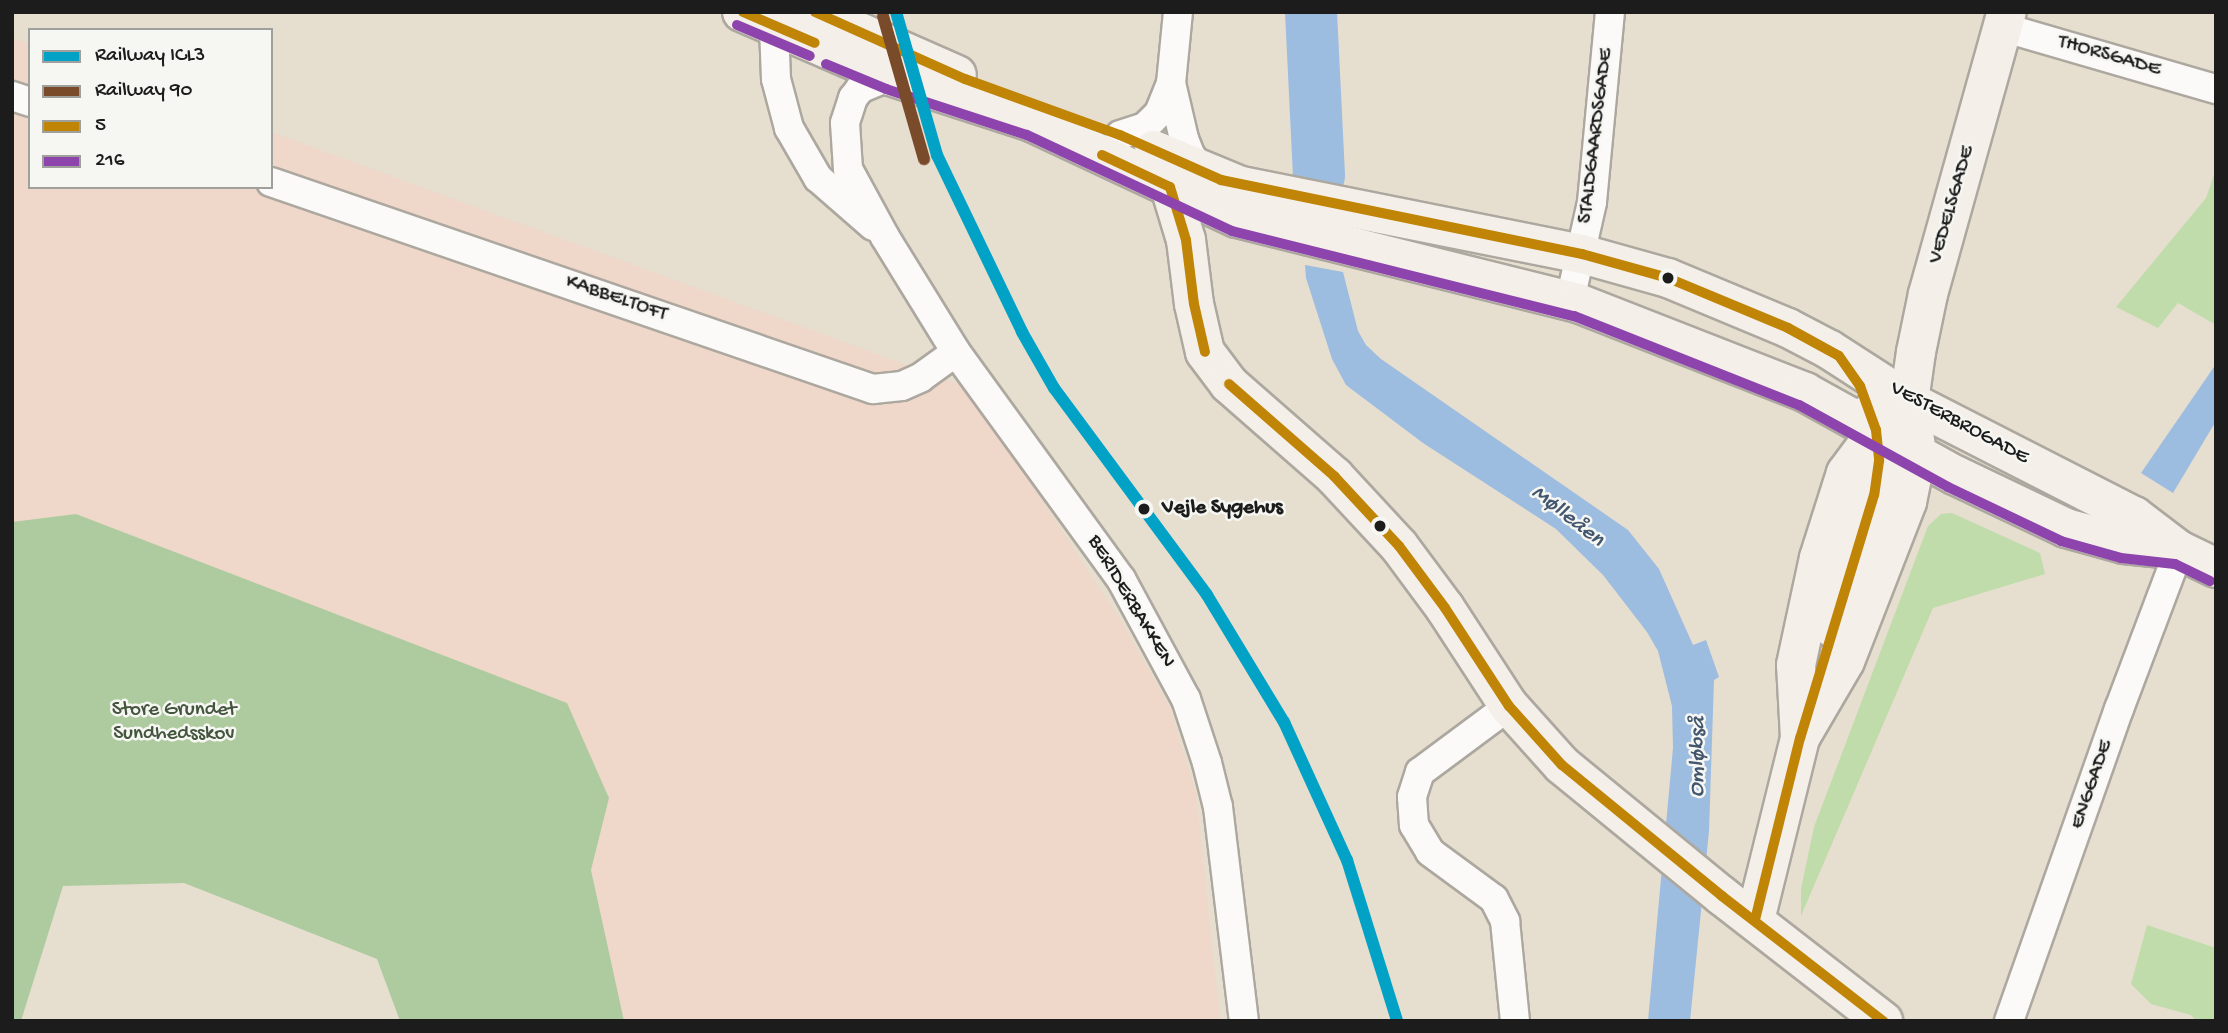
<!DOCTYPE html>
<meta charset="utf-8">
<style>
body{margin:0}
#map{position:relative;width:2228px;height:1033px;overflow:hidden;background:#e6decf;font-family:"Gochi Hand",sans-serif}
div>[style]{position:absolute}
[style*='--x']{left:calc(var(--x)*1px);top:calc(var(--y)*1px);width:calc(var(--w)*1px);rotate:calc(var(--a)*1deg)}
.built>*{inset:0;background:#efd7ca}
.green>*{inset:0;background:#c1dcab}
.forest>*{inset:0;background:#aecb9f}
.water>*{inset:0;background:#9cbce0}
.river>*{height:52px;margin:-26px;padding:0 26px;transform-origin:26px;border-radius:26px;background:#9cbce0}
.roads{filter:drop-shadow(2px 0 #ada89f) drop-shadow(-2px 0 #ada89f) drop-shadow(0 2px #ada89f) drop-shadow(0 -2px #ada89f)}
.street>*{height:28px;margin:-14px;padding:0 14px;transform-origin:14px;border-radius:14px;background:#fbfaf8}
.secondary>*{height:38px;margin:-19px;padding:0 19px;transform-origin:19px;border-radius:19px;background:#f4f0e9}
.bus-1>*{height:10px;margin:-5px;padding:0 5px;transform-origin:5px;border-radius:5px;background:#c08407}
.bus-2>*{height:10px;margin:-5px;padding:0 5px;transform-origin:5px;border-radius:5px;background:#8e44ad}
.rail-1>*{height:12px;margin:-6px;padding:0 6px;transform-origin:6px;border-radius:6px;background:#01a2c5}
.rail-2>*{height:12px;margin:-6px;padding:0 6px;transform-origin:6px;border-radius:6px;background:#7a4b2a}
.dots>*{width:19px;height:19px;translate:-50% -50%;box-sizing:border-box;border:4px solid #f6f6f2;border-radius:50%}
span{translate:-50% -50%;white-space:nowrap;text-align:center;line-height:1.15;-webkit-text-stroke:5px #f6f6f2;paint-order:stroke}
.street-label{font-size:21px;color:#1c1c1c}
.stop-label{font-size:21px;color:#1c1c1c;font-weight:700}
.left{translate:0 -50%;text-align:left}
.park-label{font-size:21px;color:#44553e}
.water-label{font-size:23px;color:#42566e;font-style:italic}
.frame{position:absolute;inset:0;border:14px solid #1c1c1c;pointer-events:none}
.legend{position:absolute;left:28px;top:28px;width:245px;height:161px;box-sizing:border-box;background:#f6f6f2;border:2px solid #9f9f9c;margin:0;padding:9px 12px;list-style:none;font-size:21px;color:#1c1c1c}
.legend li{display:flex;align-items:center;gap:14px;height:35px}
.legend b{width:35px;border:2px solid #9f9f9c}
</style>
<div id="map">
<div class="built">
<div style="clip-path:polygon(12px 37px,30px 44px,30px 187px,271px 187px,271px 132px,969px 388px,1127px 631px,1170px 708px,1196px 794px,1220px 1021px,624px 1021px,591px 870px,609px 798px,76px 514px,12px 522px)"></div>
</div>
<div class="green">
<div style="clip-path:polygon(2216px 169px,2216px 325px,2178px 303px,2158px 328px,2116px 307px,2206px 198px)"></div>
<div style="clip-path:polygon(1952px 513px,2040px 553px,2045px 574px,1933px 608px,1801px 916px,1801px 889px,1814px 827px,1928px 526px,1941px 514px)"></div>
<div style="clip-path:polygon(2147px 925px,2216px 948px,2216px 1021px,2196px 1021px,2191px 1015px,2151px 1004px,2131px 984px)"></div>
</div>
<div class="forest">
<div style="clip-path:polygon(76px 514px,567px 703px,609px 798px,591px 870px,624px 1021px,400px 1021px,377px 959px,184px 883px,63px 886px,21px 1021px,12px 1021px,12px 522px)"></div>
</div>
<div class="water">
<div style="clip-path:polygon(1305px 265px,1343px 272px,1358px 331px,1366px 345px,1381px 359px,1628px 530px,1659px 569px,1693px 645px,1706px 640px,1719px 677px,1714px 680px,1709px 831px,1690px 1021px,1648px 1021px,1673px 748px,1672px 706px,1658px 651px,1647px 632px,1603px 575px,1556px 529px,1423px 443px,1346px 385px,1332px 359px,1306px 278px)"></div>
<div style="clip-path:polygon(2216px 364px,2216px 421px,2173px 493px,2141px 473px)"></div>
</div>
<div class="river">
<div style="--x:1311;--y:12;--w:164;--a:87.2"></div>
</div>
<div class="roads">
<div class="street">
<div style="--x:779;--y:12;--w:16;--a:108"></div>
<div style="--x:774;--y:27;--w:52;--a:87.8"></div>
<div style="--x:776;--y:79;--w:51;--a:75.1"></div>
<div style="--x:789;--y:128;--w:58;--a:59.9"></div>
<div style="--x:818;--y:178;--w:73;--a:41.1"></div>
<div style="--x:1178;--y:12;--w:71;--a:95.6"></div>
<div style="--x:1171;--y:83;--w:57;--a:76.9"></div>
<div style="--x:1184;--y:139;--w:18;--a:68"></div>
<div style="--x:1191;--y:156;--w:22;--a:51"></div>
<div style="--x:2002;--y:27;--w:223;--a:16.2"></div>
<div style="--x:890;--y:76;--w:33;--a:157"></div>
<div style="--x:860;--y:89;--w:11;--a:128"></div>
<div style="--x:853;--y:98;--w:26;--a:108"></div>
<div style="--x:845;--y:123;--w:46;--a:86.3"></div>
<div style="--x:848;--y:169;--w:77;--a:61.4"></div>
<div style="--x:885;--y:237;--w:135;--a:58.3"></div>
<div style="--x:956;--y:352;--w:281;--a:54"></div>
<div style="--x:1121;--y:579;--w:136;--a:61.6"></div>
<div style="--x:1186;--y:699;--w:67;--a:71.8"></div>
<div style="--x:1207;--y:763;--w:45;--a:76"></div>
<div style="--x:1218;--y:807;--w:216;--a:83.1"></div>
<div style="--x:12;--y:96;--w:19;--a:18"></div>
<div style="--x:1120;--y:135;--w:26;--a:-18"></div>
<div style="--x:1145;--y:127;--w:20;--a:-45"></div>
<div style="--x:1159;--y:113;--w:32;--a:-68"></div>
<div style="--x:271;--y:182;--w:637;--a:18.98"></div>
<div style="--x:873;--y:389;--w:29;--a:-6"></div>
<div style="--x:902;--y:386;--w:20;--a:-24"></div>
<div style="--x:920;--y:378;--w:44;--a:-35.8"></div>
<div style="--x:1570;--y:300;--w:100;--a:-77.3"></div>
<div style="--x:1592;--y:202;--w:191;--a:-84.6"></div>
<div style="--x:1509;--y:706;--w:111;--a:143.4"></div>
<div style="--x:1420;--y:772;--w:26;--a:108"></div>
<div style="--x:1412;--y:797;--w:28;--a:86"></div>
<div style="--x:1414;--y:825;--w:31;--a:59"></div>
<div style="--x:1430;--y:852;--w:79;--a:36.3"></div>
<div style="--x:1494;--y:899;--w:25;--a:63"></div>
<div style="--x:1505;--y:921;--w:100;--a:84.3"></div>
<div style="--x:2009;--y:1021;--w:331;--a:-70.6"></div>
<div style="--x:2119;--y:709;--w:170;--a:-69.3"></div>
</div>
<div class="secondary">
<div style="--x:742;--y:12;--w:161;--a:23.4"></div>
<div style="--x:890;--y:76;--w:149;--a:17.9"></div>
<div style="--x:1032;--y:122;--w:226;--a:25.1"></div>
<div style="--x:1237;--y:218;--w:351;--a:14"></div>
<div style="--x:1578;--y:303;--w:244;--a:21.4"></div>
<div style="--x:1805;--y:392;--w:171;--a:29"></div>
<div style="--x:1955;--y:475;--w:123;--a:25.5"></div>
<div style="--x:2066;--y:528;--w:60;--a:15.4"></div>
<div style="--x:2124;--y:544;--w:55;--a:6.2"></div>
<div style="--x:814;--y:12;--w:156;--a:23.8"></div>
<div style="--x:1154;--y:150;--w:94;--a:22.5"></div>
<div style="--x:1241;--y:186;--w:348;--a:11.3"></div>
<div style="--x:1582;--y:254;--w:89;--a:15.6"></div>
<div style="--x:1668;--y:278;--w:130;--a:22.6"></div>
<div style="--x:1788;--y:328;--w:47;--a:27.6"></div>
<div style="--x:1830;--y:350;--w:94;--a:32.8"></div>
<div style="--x:1909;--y:401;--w:253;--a:27.1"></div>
<div style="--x:2134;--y:516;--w:56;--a:37.1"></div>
<div style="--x:2179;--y:550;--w:41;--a:25.9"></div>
<div style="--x:1170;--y:187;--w:55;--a:73.2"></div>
<div style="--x:1186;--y:240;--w:64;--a:82.9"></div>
<div style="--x:1194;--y:304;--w:49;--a:77.1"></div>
<div style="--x:1205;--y:352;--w:40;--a:53"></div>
<div style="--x:1229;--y:384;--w:140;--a:41.2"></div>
<div style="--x:1334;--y:476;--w:96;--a:47.1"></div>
<div style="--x:1399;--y:546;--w:77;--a:53.4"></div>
<div style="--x:1445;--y:608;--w:117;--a:56.9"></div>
<div style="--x:1509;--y:706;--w:79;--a:48.1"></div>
<div style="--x:1562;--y:765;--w:207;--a:39.3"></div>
<div style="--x:1722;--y:896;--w:204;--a:37.8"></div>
<div style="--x:1833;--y:628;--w:139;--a:-72.9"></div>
<div style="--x:1874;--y:495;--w:34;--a:-82"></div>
<div style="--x:1879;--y:461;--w:31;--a:-96"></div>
<div style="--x:1876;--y:430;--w:18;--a:-109"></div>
<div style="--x:1800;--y:738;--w:73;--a:-93.1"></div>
<div style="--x:1796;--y:665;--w:109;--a:-77.9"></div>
<div style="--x:1819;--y:558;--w:89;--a:-72.4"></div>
<div style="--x:1846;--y:473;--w:59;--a:-53.3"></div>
<div style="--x:1755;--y:920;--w:187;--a:-76.1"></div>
<div style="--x:1800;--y:738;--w:89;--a:-59.7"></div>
<div style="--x:1845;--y:661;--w:171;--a:-68.7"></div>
<div style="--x:1907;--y:502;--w:50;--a:-78.5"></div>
<div style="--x:1917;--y:453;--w:53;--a:-98.7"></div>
<div style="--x:1909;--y:401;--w:49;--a:-81.9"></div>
<div style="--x:1916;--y:352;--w:59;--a:-78.3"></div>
<div style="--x:1928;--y:294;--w:293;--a:-74.4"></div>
</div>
</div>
<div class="bus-1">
<div style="--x:743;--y:12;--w:78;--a:23.3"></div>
<div style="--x:815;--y:12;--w:164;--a:24.1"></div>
<div style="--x:965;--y:79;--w:165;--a:19.9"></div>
<div style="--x:1120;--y:135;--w:111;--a:24"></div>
<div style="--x:1221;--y:180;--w:369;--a:11.6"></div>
<div style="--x:1582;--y:254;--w:89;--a:15.6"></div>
<div style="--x:1668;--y:278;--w:130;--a:22.6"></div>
<div style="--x:1788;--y:328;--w:58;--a:28.8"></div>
<div style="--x:1839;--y:356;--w:37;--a:55"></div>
<div style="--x:1860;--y:386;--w:47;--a:70"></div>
<div style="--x:1876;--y:430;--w:31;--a:84"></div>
<div style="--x:1879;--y:461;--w:34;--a:98"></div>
<div style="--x:1874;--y:495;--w:254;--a:106.9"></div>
<div style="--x:1800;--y:738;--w:187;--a:103.9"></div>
<div style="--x:1102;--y:155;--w:75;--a:25.2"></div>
<div style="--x:1170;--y:187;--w:55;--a:73.2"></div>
<div style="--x:1186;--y:240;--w:64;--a:82.9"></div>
<div style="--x:1194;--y:304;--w:49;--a:77.1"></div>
<div style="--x:1229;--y:384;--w:140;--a:41.2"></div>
<div style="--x:1334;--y:476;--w:96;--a:47.1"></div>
<div style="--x:1399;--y:546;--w:77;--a:53.4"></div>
<div style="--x:1445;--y:608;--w:117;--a:56.9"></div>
<div style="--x:1509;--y:706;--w:79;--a:48.1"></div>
<div style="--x:1562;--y:765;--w:207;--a:39.3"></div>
<div style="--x:1722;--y:896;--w:204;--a:37.8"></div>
</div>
<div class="bus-2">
<div style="--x:737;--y:25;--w:79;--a:23"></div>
<div style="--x:826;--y:64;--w:65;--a:22.6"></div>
<div style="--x:886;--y:89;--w:148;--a:18.1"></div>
<div style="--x:1027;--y:135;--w:226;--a:25.1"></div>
<div style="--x:1232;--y:231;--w:352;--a:14"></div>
<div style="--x:1574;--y:316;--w:242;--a:21.6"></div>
<div style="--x:1799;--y:405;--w:170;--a:28.8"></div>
<div style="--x:1948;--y:487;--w:125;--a:25.5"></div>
<div style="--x:2061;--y:541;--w:62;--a:15.8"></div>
<div style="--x:2121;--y:558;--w:54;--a:6.3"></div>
<div style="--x:2175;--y:564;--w:39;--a:26"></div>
</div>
<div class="rail-1">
<div style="--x:896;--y:12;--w:149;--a:74"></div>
<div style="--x:937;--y:155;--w:196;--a:64.3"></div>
<div style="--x:1022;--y:332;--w:64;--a:60.3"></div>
<div style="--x:1054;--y:388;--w:257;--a:53.5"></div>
<div style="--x:1207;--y:595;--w:149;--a:58.8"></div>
<div style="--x:1284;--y:722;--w:152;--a:65.5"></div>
<div style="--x:1347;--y:860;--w:169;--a:72.7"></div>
</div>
<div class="rail-2">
<div style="--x:883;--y:16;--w:149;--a:74"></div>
</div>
<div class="dots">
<div style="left:1668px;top:278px;background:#1c1c1c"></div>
<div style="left:1144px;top:509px;background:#1c1c1c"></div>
<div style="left:1380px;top:526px;background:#1c1c1c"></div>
</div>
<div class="street-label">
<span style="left:2109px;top:57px;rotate:16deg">THORSGADE</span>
<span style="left:1597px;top:136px;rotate:-83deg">STALDGAARDSGADE</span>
<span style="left:1953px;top:205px;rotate:-74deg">VEDELSGADE</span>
<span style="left:616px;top:299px;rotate:19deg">KABBELTOFT</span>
<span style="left:1959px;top:424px;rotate:28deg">VESTERBROGADE</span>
<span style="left:1130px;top:602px;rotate:59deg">BERIDERBAKKEN</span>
<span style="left:2093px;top:785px;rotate:-71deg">ENGGADE</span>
</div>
<div class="stop-label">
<span class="left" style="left:1162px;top:509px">Vejle Sygehus</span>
</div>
<div class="park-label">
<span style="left:174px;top:723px">Store Grundet<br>Sundhedsskov</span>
</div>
<div class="water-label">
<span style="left:1567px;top:517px;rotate:38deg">Mølleåen</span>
<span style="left:1699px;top:757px;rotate:-89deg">Omløbså</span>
</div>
<div class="frame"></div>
<ul class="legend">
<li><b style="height:9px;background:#01a2c5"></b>Railway ICL3</li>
<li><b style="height:9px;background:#7a4b2a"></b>Railway 90</li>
<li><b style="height:9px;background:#c08407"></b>5</li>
<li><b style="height:9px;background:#8e44ad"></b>216</li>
</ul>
</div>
